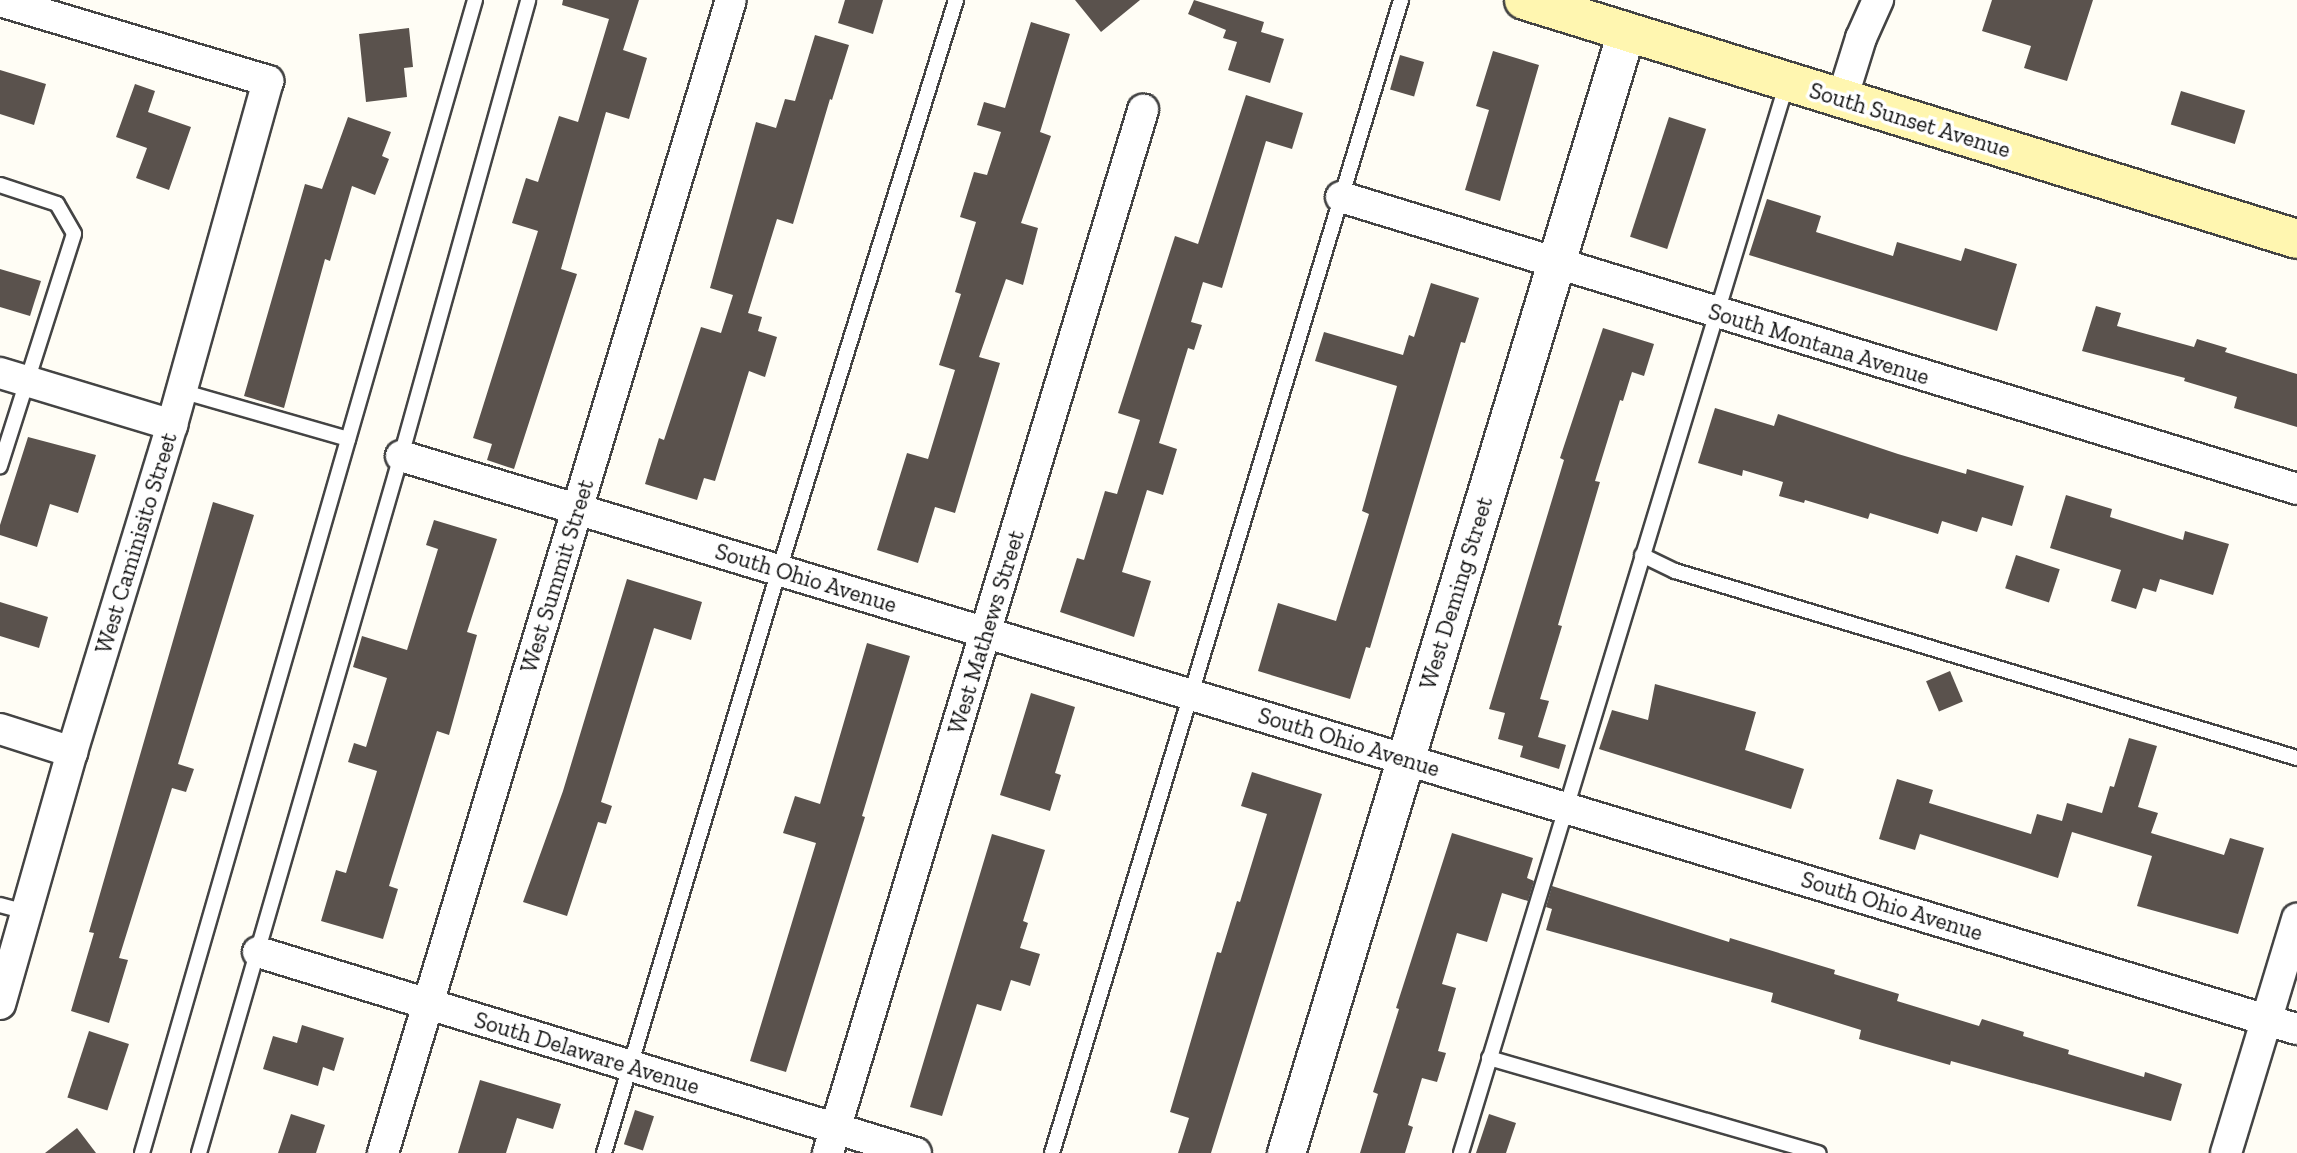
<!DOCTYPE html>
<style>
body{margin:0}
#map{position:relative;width:2297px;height:1153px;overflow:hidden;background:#fffdf5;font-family:"Zilla Slab",serif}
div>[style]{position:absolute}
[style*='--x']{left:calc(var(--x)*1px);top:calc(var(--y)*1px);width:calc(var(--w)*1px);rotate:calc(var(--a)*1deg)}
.building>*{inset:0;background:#5a524d;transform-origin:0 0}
.roads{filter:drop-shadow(2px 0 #444) drop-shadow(-2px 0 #444) drop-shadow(0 2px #444) drop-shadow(0 -2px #444)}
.service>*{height:14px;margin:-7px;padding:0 7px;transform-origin:7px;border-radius:7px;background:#fff}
.minor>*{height:30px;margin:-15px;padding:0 15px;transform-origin:15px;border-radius:15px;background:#fff}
.tertiary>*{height:37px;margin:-18.5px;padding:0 18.5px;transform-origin:18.5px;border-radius:18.5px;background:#fff}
.secondary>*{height:38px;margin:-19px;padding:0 19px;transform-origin:19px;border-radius:19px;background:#fff6b0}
span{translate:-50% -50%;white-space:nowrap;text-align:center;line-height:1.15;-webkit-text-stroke:7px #fff;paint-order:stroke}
.street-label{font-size:23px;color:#111}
</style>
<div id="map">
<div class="building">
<div style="clip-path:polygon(563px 0,639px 0,623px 50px,647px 58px,629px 119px,606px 112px,561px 269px,577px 274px,514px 469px,487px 460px,492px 444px,473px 438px,538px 231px,512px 223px,526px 178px,538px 182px,559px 116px,578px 122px,609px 19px,562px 5px)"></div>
<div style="clip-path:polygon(845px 0,883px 0,873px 34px,838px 23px)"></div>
<div style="clip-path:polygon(1075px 0,1140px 0,1101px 32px)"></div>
<div style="clip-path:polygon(1194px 0,1264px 22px,1261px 32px,1284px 39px,1270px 83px,1228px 70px,1237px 42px,1223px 38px,1226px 30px,1188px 14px)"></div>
<div style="clip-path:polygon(1992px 0,2093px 0,2067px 81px,2024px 68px,2031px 46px,1982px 31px)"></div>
<div style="clip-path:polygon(1031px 22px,1070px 34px,1040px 132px,1051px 136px,1021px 223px,1038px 228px,1023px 285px,1006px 279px,979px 357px,1000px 363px,955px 513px,935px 507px,918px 563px,877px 550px,907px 453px,928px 459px,955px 370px,939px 365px,961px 294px,955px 292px,976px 222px,960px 217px,974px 172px,987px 175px,1001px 132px,977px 125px,984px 102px,1005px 108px)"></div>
<div style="clip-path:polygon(409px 28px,413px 67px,404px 68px,407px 97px,366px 102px,359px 34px)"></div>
<div style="clip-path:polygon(815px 35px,849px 45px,832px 100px,830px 99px,793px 224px,777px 219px,748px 313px,762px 317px,758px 331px,777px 337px,765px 377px,749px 371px,715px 481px,704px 478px,697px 500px,645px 484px,659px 438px,664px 440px,701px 327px,721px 333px,733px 295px,710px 288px,756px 122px,776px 128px,785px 99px,795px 101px)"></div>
<div style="clip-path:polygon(1493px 51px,1539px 65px,1500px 201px,1465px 190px,1489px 110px,1476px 106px)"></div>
<div style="left:1400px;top:55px;width:25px;height:36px;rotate:16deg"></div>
<div style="clip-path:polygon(0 70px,46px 84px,34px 125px,0 114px)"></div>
<div style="clip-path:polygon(135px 84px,155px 91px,148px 112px,191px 127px,169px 190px,136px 178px,147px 148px,116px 137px)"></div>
<div style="left:2181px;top:91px;width:67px;height:35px;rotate:17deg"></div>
<div style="clip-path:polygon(1246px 95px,1303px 113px,1292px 149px,1266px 141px,1222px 288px,1203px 282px,1191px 322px,1202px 325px,1194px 350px,1188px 348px,1159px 443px,1177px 449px,1163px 495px,1147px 490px,1122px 572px,1151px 581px,1134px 637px,1060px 612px,1077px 558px,1084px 560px,1105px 491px,1117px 494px,1140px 420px,1118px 413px,1175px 236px,1198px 244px)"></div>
<div style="clip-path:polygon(348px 117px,391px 132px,382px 156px,389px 159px,375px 195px,352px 186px,330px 261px,325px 259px,284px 408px,244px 396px,305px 184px,322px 189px)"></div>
<div style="left:1669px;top:117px;width:39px;height:126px;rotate:18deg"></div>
<div style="clip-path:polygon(1767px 199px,1821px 216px,1816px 232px,1893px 256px,1897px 242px,1961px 261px,1965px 248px,2017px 264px,1997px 331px,1749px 255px)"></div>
<div style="clip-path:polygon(0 269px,41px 281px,30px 316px,0 307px)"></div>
<div style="clip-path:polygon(1431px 283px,1479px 298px,1465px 343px,1461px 342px,1370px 648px,1366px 647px,1350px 699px,1258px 671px,1278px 603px,1336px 621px,1369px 514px,1362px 511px,1397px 386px,1315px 361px,1324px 332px,1403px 355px,1409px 335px,1414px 337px)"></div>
<div style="clip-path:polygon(2096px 306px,2121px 313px,2117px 326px,2194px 347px,2197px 339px,2227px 348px,2225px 352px,2297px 374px,2297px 427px,2234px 408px,2237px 397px,2184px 381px,2185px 378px,2082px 351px)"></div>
<div style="clip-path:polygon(1603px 328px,1654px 344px,1644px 376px,1632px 372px,1623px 401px,1620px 400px,1595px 481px,1600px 482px,1558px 625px,1562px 626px,1540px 699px,1549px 701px,1538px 737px,1566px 745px,1559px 769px,1520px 757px,1523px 746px,1498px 739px,1505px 713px,1489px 709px,1564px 460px,1560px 458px)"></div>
<div style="clip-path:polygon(1715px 408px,1774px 426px,1778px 414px,1898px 454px,1966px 474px,1967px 469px,2024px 486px,2012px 526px,1982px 517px,1977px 532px,1942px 521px,1938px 534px,1870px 513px,1868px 519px,1805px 500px,1804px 503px,1779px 496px,1783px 482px,1743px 470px,1742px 476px,1698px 463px)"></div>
<div style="clip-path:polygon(28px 437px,96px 455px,78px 513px,50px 504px,37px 547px,0 535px,0 525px)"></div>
<div style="clip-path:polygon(2066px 495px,2112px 509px,2110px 517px,2183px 540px,2185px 531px,2229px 544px,2213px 595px,2160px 579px,2156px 592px,2143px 588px,2136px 609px,2111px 601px,2121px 570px,2050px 548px)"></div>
<div style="clip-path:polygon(213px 502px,254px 515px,178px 764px,194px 769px,186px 792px,172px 788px,119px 958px,128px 960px,109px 1023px,71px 1011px,94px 933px,89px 932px)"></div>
<div style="clip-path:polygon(434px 520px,497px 539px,467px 632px,477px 635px,449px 735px,437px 731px,389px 886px,398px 889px,383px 939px,321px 921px,336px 870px,346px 873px,377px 771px,348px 762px,354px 743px,366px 747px,387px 678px,353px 667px,362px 636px,407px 650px,438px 549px,426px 545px)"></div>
<div style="left:2016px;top:555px;width:46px;height:35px;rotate:18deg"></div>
<div style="clip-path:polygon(627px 579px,702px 602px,691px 640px,654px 628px,601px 802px,612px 806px,606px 824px,598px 822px,567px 916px,523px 902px,563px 791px)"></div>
<div style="clip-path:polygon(0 602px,48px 617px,39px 648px,0 636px)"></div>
<div style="clip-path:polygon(867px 643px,910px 656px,862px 816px,865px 817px,786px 1072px,750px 1061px,816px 843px,783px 833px,795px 796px,820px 804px)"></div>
<div style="left:1950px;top:671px;width:33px;height:26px;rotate:67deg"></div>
<div style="clip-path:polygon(1655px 684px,1756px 712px,1745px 750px,1804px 769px,1791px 809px,1599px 749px,1612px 710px,1648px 720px)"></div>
<div style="clip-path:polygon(1031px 693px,1075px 707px,1055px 773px,1061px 775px,1050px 811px,1000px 795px)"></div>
<div style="clip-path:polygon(2129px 738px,2157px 746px,2138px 807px,2158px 813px,2151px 833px,2224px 855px,2230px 838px,2264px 848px,2238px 934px,2137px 906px,2152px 856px,2072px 832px,2058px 878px,1920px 834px,1915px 850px,1879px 839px,1897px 779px,1933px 790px,1929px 803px,2031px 834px,2037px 814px,2062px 821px,2067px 803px,2102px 813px,2110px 786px,2114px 787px)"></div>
<div style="clip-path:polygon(1252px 772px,1322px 794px,1211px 1153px,1178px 1153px,1189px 1118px,1170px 1112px,1217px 952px,1221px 953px,1237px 901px,1240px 902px,1267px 814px,1241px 806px)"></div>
<div style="clip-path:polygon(1452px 833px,1533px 858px,1527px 878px,1534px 881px,1528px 901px,1502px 893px,1487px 942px,1457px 933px,1442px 984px,1456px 988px,1438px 1051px,1446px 1053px,1437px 1082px,1422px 1078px,1408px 1125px,1413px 1127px,1405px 1153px,1360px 1153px,1378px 1094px,1373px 1092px,1399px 1009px,1396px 1008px)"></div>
<div style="clip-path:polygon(992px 834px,1045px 850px,1023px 921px,1028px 923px,1020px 948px,1040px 954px,1030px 986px,1011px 980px,1001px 1011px,977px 1004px,942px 1116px,910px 1107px)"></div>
<div style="clip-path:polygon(1552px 886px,1729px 942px,1730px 938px,1835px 970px,1834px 974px,1899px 994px,1897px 1001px,1979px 1026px,1982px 1019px,2024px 1032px,2023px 1036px,2069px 1050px,2068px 1054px,2144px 1077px,2145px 1072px,2182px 1084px,2171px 1121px,1951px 1061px,1950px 1065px,1883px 1046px,1859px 1039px,1861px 1030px,1771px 1002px,1773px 993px,1546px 930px,1552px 909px,1546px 907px)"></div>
<div style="clip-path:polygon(302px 1025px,344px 1038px,334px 1071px,323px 1067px,318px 1086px,263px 1069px,273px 1036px,297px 1043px)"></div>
<div style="left:89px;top:1031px;width:42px;height:70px;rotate:18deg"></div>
<div style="clip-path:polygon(480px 1080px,561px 1104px,553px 1129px,517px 1118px,506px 1153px,458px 1153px)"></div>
<div style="left:635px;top:1110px;width:20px;height:36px;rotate:18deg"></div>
<div style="clip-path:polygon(291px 1114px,325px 1125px,316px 1153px,278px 1153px)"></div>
<div style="clip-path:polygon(1489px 1114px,1516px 1123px,1506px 1153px,1476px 1153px)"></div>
<div style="clip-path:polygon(77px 1128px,96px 1153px,45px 1153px)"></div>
</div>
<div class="roads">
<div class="service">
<div style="--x:0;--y:185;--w:60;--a:18.4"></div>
<div style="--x:57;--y:204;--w:34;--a:60"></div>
<div style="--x:74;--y:234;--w:244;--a:107.7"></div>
<div style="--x:181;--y:391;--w:174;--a:16"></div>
<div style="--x:1642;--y:555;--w:37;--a:26"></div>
<div style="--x:1675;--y:571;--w:650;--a:16.73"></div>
<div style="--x:0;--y:905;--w:27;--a:15"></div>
<div style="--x:1489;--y:1058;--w:343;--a:16.1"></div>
<div style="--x:142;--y:1153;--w:1200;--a:-73.89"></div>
<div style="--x:199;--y:1153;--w:726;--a:-73.84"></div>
<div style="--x:401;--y:456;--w:473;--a:-74.4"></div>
<div style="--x:604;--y:1153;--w:609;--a:-73.29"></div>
<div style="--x:779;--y:570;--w:597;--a:-72.75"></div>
<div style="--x:1052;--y:1153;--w:1205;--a:-73.16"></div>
<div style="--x:1461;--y:1153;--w:1119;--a:-73.06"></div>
</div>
<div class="minor">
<div style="--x:0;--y:1;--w:280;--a:16.6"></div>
<div style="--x:268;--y:81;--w:357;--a:105.6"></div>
<div style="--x:172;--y:425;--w:342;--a:107"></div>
<div style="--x:72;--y:752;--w:262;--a:105.9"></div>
<div style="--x:1842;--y:99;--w:64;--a:-72.7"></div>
<div style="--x:1861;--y:38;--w:42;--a:-65.9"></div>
<div style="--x:1341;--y:197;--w:1000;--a:16.98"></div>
<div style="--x:0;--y:373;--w:180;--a:16.8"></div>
<div style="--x:401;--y:456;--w:1981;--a:16.82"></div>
<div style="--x:0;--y:729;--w:76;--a:17.7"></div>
<div style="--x:258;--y:952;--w:688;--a:16.99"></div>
<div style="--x:383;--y:1153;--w:1204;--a:-73.21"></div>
<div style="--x:828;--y:1153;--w:1090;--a:-73.19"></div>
<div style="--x:2226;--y:1153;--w:245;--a:-73.1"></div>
</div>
<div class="tertiary">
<div style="--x:1286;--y:1153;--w:1171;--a:-73.13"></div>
</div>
<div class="secondary">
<div style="--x:1524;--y:0;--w:809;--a:17.18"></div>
</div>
</div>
<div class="street-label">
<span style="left:1910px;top:120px;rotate:17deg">South Sunset Avenue</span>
<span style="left:1819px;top:344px;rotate:17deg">South Montana Avenue</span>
<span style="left:136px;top:543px;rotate:-73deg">West Caminisito Street</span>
<span style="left:557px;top:576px;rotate:-73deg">West Summit Street</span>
<span style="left:806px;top:578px;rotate:17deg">South Ohio Avenue</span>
<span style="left:1456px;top:593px;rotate:-73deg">West Deming Street</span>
<span style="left:986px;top:632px;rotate:-73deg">West Mathews Street</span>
<span style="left:1349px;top:742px;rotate:17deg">South Ohio Avenue</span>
<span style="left:1892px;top:906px;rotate:17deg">South Ohio Avenue</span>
<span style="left:587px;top:1053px;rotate:17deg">South Delaware Avenue</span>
</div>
</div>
